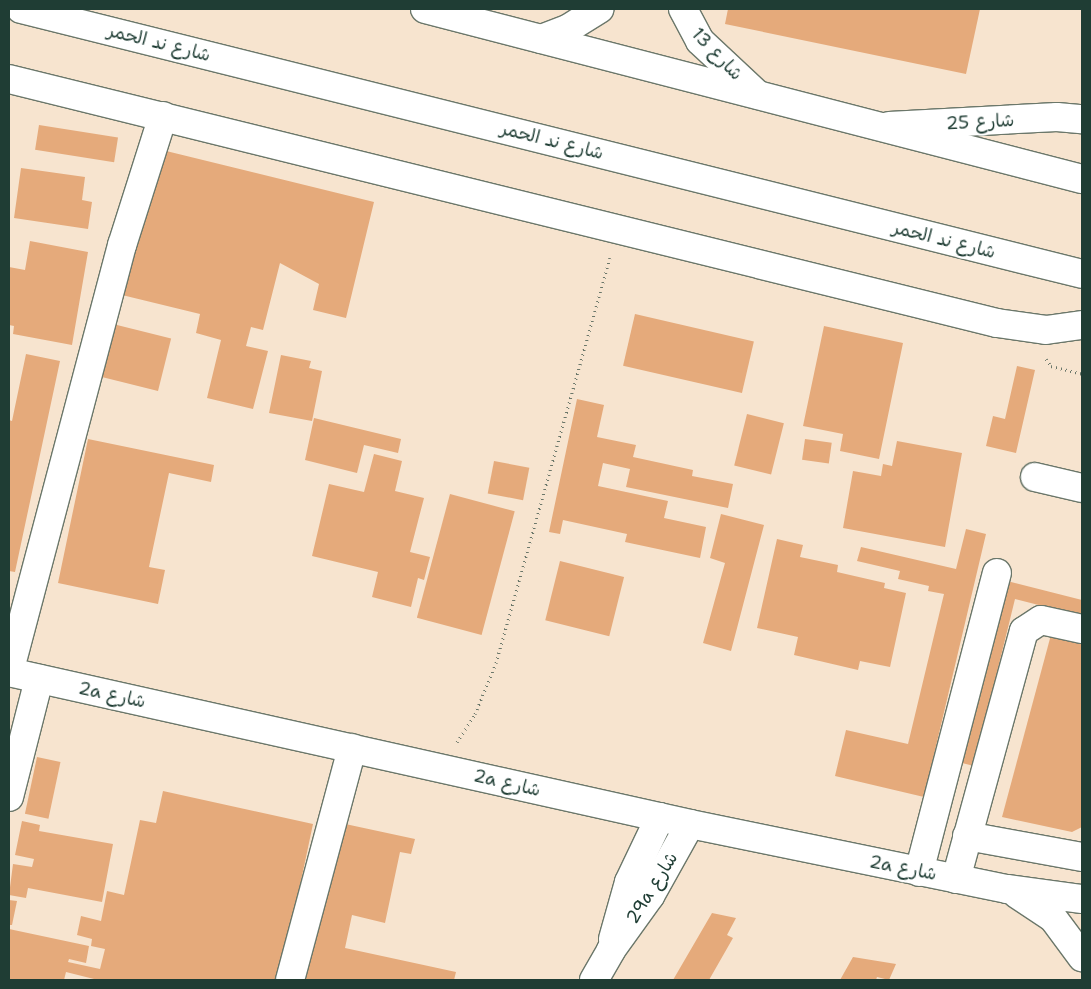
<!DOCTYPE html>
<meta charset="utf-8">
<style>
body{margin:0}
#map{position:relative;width:1091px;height:989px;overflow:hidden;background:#f7e4cf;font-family:"Shantell Sans","Playpen Sans Arabic",sans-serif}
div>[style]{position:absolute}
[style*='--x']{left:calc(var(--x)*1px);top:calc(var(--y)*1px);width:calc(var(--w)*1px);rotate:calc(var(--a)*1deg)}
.building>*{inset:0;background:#e5aa7b;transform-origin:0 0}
.path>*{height:3px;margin-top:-1.5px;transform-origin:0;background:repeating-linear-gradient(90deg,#6b776a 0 1px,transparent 0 5px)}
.roads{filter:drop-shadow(1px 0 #6b776a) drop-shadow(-1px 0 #6b776a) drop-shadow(0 1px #6b776a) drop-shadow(0 -1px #6b776a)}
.minor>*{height:28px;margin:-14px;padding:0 14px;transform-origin:14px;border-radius:14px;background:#fff}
.major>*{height:28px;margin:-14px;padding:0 14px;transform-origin:14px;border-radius:14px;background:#fff}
span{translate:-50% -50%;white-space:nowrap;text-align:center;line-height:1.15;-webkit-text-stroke:4.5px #fff;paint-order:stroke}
.street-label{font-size:18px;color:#1f3d34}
.frame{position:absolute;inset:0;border:10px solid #1f3d34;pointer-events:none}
</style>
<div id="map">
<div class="building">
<div style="clip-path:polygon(728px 9px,980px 9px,966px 74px,725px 24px)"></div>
<div style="left:39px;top:125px;width:80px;height:25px;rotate:9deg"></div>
<div style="clip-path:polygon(158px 149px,374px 202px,346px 318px,313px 310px,319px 284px,280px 263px,263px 330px,251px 327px,246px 346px,268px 351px,253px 409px,207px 398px,221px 340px,196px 333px,200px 314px,122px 295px)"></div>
<div style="clip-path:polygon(21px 168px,85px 177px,82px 200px,92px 202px,88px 229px,14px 218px)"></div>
<div style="clip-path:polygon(30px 241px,88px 252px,72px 345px,13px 334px,14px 326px,9px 325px,9px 267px,25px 270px)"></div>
<div style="left:635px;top:314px;width:122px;height:53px;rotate:13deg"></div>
<div style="left:109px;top:323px;width:64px;height:54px;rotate:14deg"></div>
<div style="clip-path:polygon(824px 326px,903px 343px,879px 459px,840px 451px,843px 434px,803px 426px)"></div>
<div style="clip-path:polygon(26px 354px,60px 361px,15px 572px,9px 571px,9px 420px,12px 421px)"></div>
<div style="clip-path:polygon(281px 355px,311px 361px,309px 368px,322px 371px,312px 421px,269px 413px)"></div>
<div style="clip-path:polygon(1017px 366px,1035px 370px,1016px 453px,986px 446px,993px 416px,1005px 419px)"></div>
<div style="clip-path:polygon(577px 399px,604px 405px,597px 437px,636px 445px,633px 457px,693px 470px,692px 476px,733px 484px,728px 508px,626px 487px,630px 469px,603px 463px,598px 486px,668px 501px,664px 518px,706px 527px,700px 558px,625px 542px,627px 534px,563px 520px,560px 534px,549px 532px)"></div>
<div style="left:747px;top:414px;width:38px;height:53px;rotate:14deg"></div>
<div style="clip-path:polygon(314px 418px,401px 439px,398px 453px,364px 445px,357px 473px,305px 460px)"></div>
<div style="clip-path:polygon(88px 439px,214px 465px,211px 482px,169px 473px,149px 567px,165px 570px,158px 604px,58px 583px)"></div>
<div style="left:805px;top:439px;width:27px;height:21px;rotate:8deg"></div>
<div style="clip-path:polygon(897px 441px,962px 453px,945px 547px,843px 528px,853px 471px,881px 476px,883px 464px,892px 466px)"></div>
<div style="clip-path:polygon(374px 454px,402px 461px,395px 491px,424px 498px,410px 552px,430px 557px,424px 580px,418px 578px,411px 607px,372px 597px,378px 572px,312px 556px,329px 484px,364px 492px)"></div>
<div style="left:494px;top:461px;width:36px;height:33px;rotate:11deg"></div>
<div style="left:450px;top:494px;width:67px;height:128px;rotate:15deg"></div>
<div style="clip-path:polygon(721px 514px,764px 525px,731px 651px,703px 643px,725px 563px,710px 558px)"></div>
<div style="clip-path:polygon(966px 529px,986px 534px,924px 797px,835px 776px,846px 730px,908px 744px,944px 594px,928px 591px,929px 586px,898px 579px,900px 571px,857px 561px,861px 547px,956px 569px)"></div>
<div style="clip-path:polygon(777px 539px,803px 545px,800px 557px,838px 565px,837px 572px,885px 583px,884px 588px,906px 593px,890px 667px,860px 661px,858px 670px,794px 655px,798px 637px,757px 628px)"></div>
<div style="left:560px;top:561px;width:66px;height:61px;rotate:14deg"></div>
<div style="clip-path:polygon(1007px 581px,1082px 600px,1082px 616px,1015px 599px,974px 766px,962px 763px)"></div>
<div style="clip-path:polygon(1052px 631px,1082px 639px,1082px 827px,1072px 832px,1002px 817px)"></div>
<div style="left:37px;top:757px;width:24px;height:58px;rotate:12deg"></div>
<div style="clip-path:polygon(163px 791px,313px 824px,280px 980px,98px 980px,66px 972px,64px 980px,9px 980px,9px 929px,89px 946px,86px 963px,69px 959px,68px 962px,100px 969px,105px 949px,91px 946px,92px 939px,77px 935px,81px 916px,101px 921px,107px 891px,124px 895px,140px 820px,156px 823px)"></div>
<div style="clip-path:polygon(22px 821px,40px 825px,39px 831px,113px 844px,102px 902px,28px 888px,26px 898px,9px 895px,13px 864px,32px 867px,34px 859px,15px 855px)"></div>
<div style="clip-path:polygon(336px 822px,415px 839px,411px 854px,400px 852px,385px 923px,352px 915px,345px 948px,456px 972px,454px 980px,302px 980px)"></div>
<div style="clip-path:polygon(9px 900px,17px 901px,12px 925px,9px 925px)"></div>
<div style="clip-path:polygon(712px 913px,736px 918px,727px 935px,733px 938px,709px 980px,673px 980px)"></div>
<div style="clip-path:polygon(853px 957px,896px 964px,889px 980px,877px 977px,876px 980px,840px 980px)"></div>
</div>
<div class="path">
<div style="--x:1046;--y:359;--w:9;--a:54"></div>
<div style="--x:1051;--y:366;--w:32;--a:14"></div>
<div style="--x:457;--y:742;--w:33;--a:-57"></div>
<div style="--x:475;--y:714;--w:55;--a:-67.6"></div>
<div style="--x:496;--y:663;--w:421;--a:-74.3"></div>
</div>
<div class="roads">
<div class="minor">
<div style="--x:683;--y:9;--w:36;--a:62"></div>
<div style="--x:700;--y:41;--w:79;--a:43"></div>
<div style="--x:541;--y:39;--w:30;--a:-21"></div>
<div style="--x:569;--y:28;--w:36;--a:-32"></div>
<div style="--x:9;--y:79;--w:1018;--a:13.87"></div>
<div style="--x:997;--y:323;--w:49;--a:8.1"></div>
<div style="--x:1046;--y:330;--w:36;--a:-8"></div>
<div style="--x:163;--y:116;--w:135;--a:107.6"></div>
<div style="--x:122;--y:245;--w:442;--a:104.8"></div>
<div style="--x:9;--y:672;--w:698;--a:12.58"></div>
<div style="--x:690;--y:824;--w:324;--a:11.6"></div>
<div style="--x:1007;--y:889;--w:76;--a:7.6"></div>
<div style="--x:889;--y:126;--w:168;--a:-3.1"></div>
<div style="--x:1057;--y:117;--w:25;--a:5"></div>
<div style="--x:1035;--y:477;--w:48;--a:13.2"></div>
<div style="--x:9;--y:797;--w:122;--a:-75.7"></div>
<div style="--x:967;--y:836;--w:117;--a:10.3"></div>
<div style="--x:919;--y:872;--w:309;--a:-75.4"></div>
<div style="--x:956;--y:879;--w:257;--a:-74.7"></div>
<div style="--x:1024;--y:631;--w:20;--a:-33"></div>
<div style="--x:1041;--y:620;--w:42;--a:12.4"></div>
<div style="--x:1017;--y:894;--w:43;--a:33.7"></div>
<div style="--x:1053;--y:918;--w:49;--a:53.4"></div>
<div style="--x:613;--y:939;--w:59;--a:-74.3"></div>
<div style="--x:629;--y:882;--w:72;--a:-64.5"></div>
<div style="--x:290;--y:980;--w:240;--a:-75"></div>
<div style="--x:594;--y:980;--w:34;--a:-60"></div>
<div style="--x:611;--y:950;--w:67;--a:-54.2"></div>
<div style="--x:650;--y:896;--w:82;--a:-60.9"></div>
</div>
<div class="major">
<div style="--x:21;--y:9;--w:1094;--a:14.02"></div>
<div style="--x:425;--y:9;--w:679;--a:14.51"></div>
</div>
</div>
<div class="street-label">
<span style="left:159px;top:43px;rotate:14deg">شارع ند الحمر</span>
<span style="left:717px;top:54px;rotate:46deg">شارع 13</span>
<span style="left:980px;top:122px;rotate:-3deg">شارع 25</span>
<span style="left:552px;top:141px;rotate:14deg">شارع ند الحمر</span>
<span style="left:944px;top:240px;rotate:14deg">شارع ند الحمر</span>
<span style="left:112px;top:695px;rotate:12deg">2a شارع</span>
<span style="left:507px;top:783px;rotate:13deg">2a شارع</span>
<span style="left:903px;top:868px;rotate:11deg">2a شارع</span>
<span style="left:652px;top:888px;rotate:-58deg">29a شارع</span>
</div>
<div class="frame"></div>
</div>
